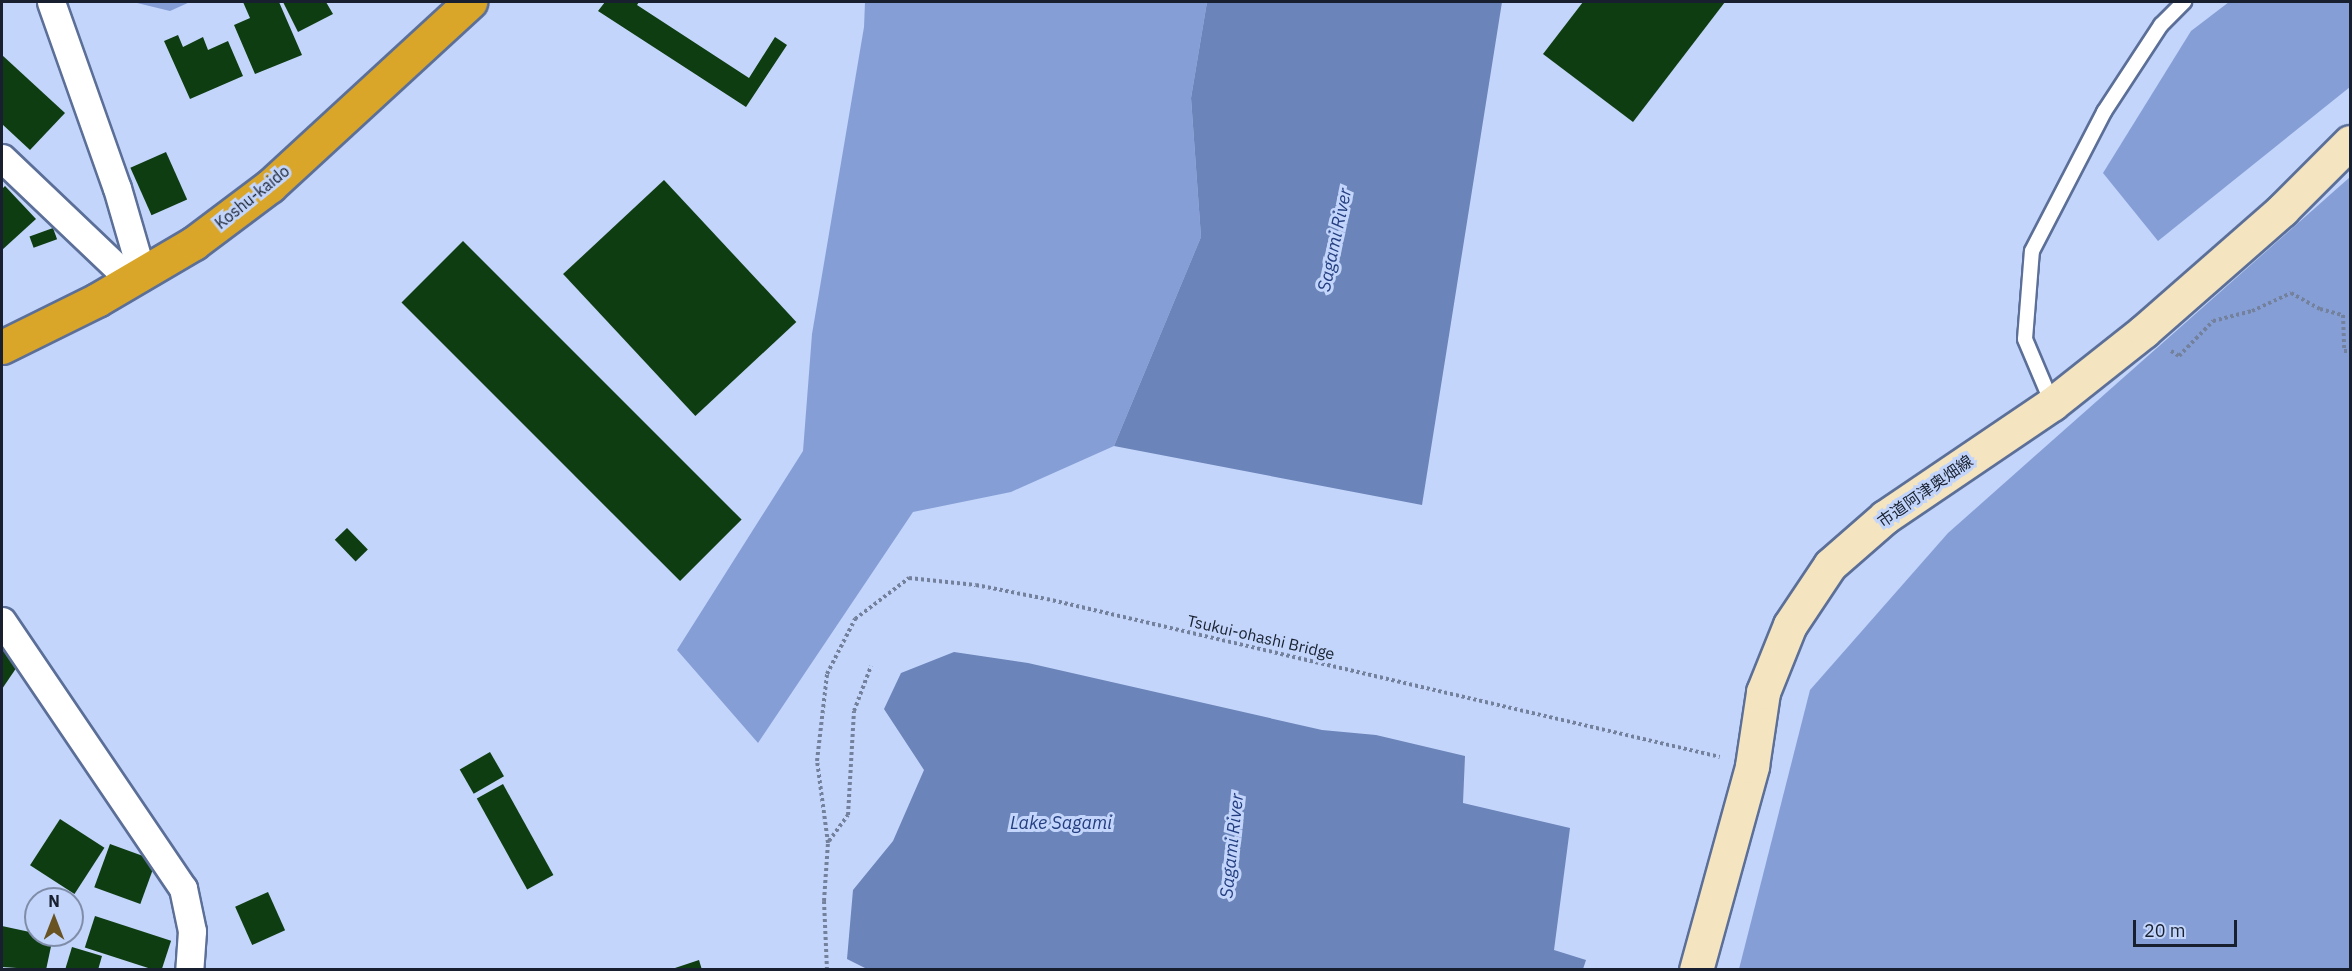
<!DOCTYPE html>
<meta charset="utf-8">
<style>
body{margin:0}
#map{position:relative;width:2352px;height:971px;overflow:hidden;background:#c3d5fa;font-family:"IBM Plex Sans","Noto Sans JP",sans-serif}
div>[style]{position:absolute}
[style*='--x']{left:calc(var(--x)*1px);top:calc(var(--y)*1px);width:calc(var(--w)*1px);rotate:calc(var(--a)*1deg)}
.forest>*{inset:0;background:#859fd6}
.water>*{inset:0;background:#6b84b9}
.building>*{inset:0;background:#0e3d12;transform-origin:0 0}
.path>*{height:4px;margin-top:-2px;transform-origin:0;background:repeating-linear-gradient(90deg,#74819d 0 3px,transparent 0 6px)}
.roads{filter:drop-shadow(2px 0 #5b6f98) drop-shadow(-2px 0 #5b6f98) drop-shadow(0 2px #5b6f98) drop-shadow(0 -2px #5b6f98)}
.lane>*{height:14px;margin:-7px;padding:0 7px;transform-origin:7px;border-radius:7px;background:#fff}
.street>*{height:27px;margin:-13.5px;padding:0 13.5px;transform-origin:13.5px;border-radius:13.5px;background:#fff}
.secondary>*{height:33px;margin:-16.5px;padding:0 16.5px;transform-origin:16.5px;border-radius:16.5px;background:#f4e4bf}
.highway>*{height:33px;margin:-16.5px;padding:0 16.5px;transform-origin:16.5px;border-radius:16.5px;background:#d9a62a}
span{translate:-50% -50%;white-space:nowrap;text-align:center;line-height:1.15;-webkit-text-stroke:6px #c3d5fa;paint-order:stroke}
.street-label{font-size:16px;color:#182030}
.water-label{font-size:18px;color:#233e80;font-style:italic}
.frame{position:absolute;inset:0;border:3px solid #182030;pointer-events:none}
.north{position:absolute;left:24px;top:887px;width:60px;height:60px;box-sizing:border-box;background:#c3d5fa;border:2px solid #7f8da9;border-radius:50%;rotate:0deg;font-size:16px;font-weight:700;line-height:24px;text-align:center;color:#182030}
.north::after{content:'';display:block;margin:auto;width:21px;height:27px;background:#695323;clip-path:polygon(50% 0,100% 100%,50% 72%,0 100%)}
.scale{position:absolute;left:2133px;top:920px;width:104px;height:27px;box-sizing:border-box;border:3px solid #182030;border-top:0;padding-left:8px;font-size:18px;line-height:21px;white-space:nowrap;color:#182030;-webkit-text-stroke:4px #c3d5fa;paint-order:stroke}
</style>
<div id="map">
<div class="forest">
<div style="clip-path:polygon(133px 2px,190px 2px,170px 11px)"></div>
<div style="clip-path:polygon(865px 2px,1207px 2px,1191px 98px,1201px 237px,1114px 446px,1011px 492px,913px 512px,758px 743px,677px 650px,803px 451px,812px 334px,864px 27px)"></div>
<div style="clip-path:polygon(2229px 2px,2350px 2px,2350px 87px,2158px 241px,2103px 173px,2191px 31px)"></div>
<div style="clip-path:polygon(2350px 177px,2350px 969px,1739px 969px,1810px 690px,1948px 533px)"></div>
</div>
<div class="water">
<div style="clip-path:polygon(1207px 2px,1502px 2px,1422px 505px,1114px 446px,1201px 237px,1191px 98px)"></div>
<div style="clip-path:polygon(954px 652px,1028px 663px,1322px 730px,1376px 735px,1465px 756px,1463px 803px,1570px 828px,1554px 950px,1586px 960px,1583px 969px,869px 970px,847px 959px,853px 890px,893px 841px,924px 770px,884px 709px,901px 673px)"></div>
</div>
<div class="building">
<div style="clip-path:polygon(243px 2px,279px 2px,302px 55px,255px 74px,234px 25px,250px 18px)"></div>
<div style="clip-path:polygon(283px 2px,326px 2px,333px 14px,298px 32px)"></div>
<div style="clip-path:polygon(605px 2px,639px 2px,637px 5px,749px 78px,775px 37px,787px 45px,746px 107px,598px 11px)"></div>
<div style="clip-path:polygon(1583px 2px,1725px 2px,1633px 122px,1543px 54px)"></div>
<div style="clip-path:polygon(178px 35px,183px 47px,203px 37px,208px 50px,228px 41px,243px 76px,190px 99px,164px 41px)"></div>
<div style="clip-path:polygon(2px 55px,65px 113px,30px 150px,2px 124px)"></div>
<div style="left:166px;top:152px;width:52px;height:39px;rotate:66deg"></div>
<div style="left:664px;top:180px;width:194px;height:138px;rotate:47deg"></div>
<div style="clip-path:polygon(5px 186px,36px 219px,2px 250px,2px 189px)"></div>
<div style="left:53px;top:228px;width:12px;height:25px;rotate:70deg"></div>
<div style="left:463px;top:241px;width:394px;height:87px;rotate:45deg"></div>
<div style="left:347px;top:528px;width:30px;height:17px;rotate:46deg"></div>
<div style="clip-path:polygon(2px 647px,21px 661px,2px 689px)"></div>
<div style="left:490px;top:752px;width:28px;height:35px;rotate:60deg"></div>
<div style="left:503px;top:784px;width:104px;height:30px;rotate:61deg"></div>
<div style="left:60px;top:819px;width:53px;height:55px;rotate:33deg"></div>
<div style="left:110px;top:844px;width:49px;height:46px;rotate:20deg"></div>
<div style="left:268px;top:892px;width:42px;height:36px;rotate:66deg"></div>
<div style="left:95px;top:916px;width:80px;height:33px;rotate:18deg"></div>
<div style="clip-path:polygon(2px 926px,53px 937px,46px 970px,2px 967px)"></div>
<div style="clip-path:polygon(72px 947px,102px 956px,98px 970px,65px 970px)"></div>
<div style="clip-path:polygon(699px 960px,702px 970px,672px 970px,672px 969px)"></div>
</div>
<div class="path">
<div style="--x:2171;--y:351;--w:9;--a:32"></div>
<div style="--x:2179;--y:356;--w:49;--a:-45.8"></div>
<div style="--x:2213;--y:321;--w:40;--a:-14.4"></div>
<div style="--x:2252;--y:311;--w:43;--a:-24.8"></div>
<div style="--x:2291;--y:293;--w:33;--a:29"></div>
<div style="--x:2320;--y:309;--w:24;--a:15"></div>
<div style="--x:2343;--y:315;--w:36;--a:88"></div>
<div style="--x:2344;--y:351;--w:6;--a:0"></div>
<div style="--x:829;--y:841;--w:32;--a:-54"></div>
<div style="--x:848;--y:815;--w:104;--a:-86.7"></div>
<div style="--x:854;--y:711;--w:48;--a:-69.3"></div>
<div style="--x:827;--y:970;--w:69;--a:-92.5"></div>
<div style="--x:824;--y:901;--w:58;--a:-86.1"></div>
<div style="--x:828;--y:843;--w:83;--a:-97.6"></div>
<div style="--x:817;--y:761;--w:88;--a:-83.4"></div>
<div style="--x:827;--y:674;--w:62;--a:-63"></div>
<div style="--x:855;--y:619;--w:68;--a:-37.2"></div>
<div style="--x:909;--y:578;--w:67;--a:6"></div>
<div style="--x:976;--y:585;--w:72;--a:11.2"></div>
<div style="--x:1047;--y:599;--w:691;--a:13.21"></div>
</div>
<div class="roads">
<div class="lane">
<div style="--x:2052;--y:403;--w:69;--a:-112.9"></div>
<div style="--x:2025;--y:339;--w:88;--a:-85.5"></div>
<div style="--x:2032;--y:251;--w:157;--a:-62.6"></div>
<div style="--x:2104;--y:112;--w:104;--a:-56.8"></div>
<div style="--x:2161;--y:25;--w:33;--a:-45"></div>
</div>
<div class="street">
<div style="--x:51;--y:2;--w:197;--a:70.5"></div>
<div style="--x:117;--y:188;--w:90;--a:73.8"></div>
<div style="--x:2;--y:158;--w:177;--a:43.6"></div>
<div style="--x:2;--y:621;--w:323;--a:55.9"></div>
<div style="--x:183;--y:888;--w:44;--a:78.2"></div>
<div style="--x:192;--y:931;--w:39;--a:94"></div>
</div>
<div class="secondary">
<div style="--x:1696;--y:970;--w:212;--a:-74.6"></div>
<div style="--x:1752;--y:766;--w:75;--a:-81.5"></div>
<div style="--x:1763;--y:692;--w:72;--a:-68.1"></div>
<div style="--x:1790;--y:625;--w:72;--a:-56.3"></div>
<div style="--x:1830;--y:565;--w:73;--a:-41.1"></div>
<div style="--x:1885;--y:517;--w:202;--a:-34.1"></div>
<div style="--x:2052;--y:404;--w:117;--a:-38.4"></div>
<div style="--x:2144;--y:331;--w:184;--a:-41.2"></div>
<div style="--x:2282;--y:210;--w:96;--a:-45"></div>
</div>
<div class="highway">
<div style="--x:2;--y:347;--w:106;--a:-26.3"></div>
<div style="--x:97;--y:300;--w:113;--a:-30.4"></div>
<div style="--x:194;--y:243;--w:95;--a:-36.9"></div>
<div style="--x:270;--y:186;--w:272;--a:-42.6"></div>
</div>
</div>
<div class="street-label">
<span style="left:252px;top:197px;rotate:-39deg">Koshu-kaido</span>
<span style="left:1925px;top:491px;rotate:-35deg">市道阿津奥畑線</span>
<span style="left:1261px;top:637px;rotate:13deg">Tsukui-ohashi Bridge</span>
</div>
<div class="water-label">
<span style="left:1335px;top:240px;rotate:-78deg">Sagami River</span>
<span style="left:1061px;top:823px">Lake Sagami</span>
<span style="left:1232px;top:846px;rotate:-84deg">Sagami River</span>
</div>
<div class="frame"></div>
<div class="north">N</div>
<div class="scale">20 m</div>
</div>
